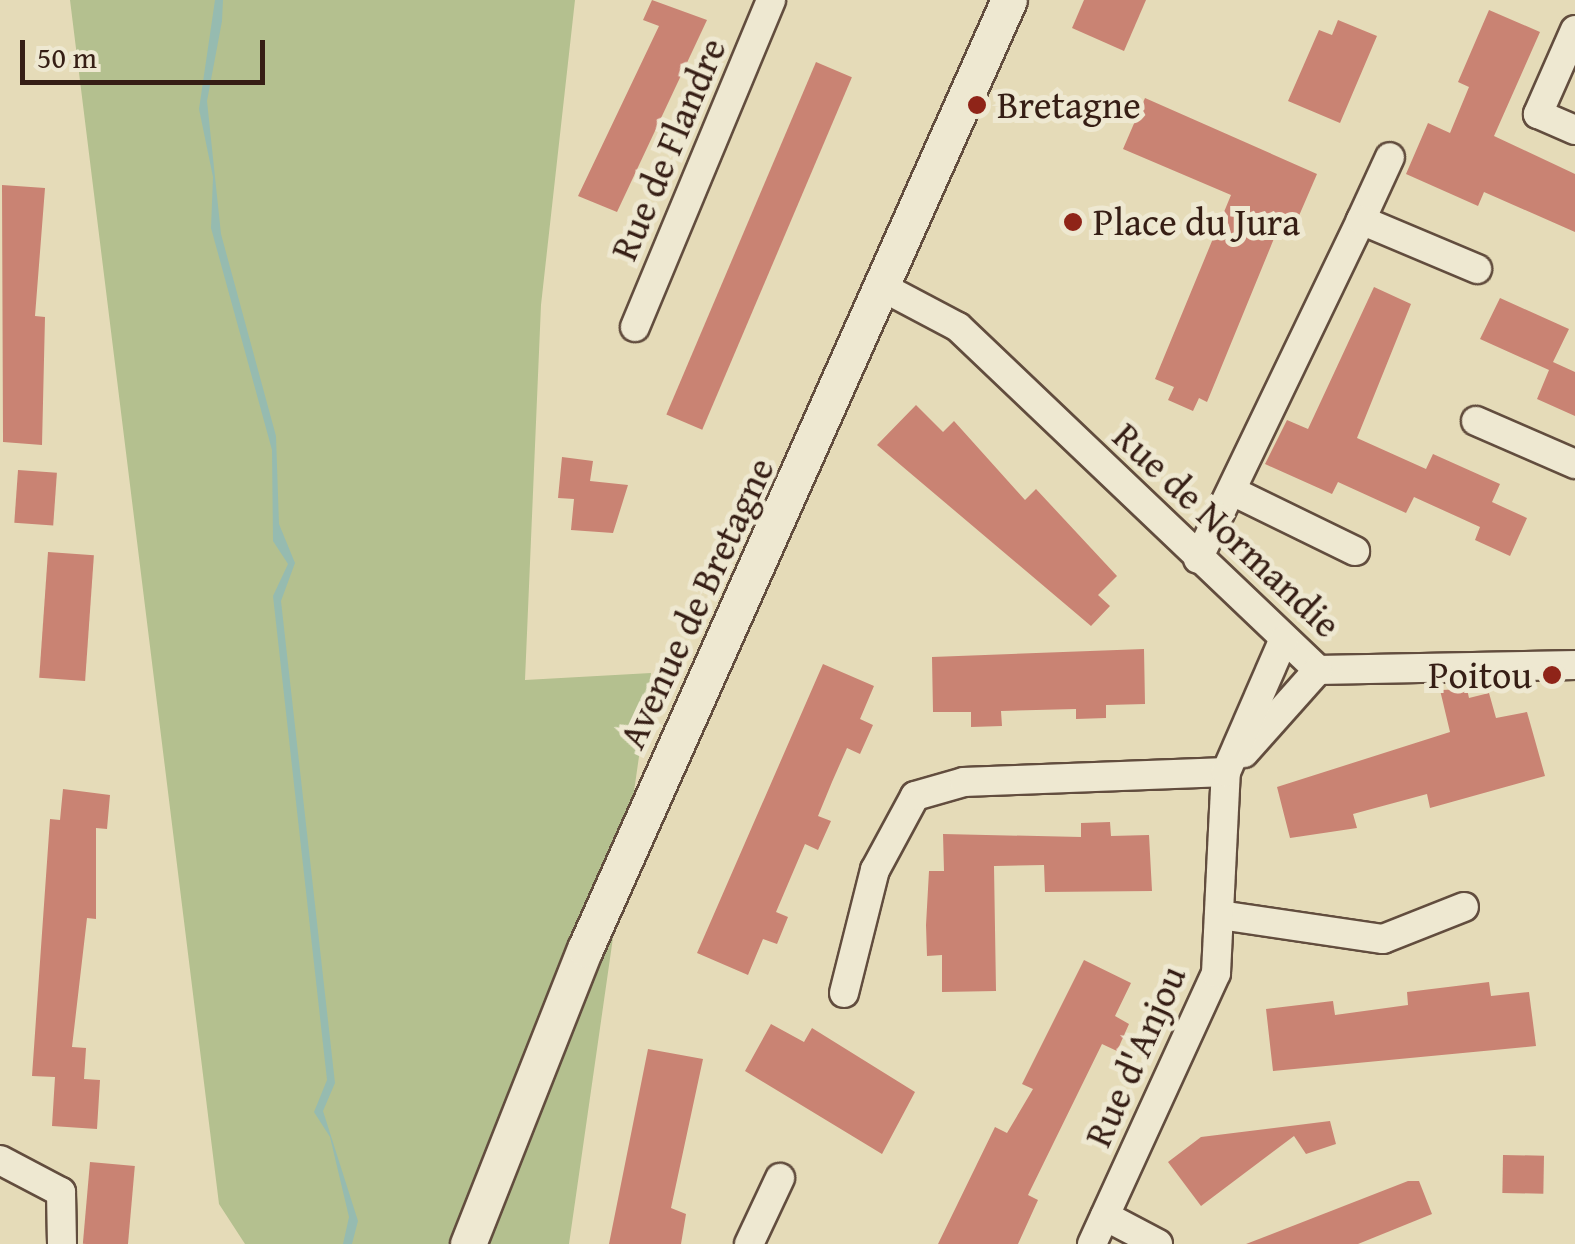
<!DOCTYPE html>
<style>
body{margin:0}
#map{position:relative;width:1575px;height:1244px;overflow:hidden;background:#e5dbb8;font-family:"Gentium Book Plus",serif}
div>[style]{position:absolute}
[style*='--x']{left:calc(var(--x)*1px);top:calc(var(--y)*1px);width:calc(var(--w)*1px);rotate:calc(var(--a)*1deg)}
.green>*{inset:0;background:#b4c08f}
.water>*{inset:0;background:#96bbb0}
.building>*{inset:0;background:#c98373;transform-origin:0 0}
.roads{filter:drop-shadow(2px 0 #624d3e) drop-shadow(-2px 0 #624d3e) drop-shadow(0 2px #624d3e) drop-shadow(0 -2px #624d3e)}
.minor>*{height:28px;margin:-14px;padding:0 14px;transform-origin:14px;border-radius:14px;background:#eee8d1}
.tertiary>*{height:35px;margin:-17.5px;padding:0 17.5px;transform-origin:17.5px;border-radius:17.5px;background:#eee8d1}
.dots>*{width:28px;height:28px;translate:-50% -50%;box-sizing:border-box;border:5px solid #eee8d1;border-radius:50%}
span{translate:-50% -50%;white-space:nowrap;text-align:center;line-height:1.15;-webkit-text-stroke:10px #eee8d1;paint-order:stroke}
.poi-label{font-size:38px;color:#361e15}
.left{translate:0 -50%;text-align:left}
.right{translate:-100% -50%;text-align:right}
.street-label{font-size:38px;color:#361e15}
.scale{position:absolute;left:20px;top:40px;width:245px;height:45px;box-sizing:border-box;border:5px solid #361e15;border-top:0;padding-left:12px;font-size:30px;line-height:35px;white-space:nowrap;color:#361e15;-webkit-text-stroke:8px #eee8d1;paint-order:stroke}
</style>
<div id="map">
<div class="green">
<div style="clip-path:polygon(70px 0,575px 0,541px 305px,525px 680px,651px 673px,569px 1244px,245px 1244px,219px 1204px)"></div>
</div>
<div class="water">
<div style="clip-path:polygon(215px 0,223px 0,222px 21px,207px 101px,221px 234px,276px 436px,279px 524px,295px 563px,281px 601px,335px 1083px,323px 1111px,358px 1221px,352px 1244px,343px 1244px,349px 1217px,330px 1137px,314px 1112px,327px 1080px,273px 596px,288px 564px,273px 541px,272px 450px,211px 228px,213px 177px,199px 109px)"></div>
</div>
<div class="building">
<div style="clip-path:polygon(652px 0,707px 20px,617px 212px,578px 196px,659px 26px,643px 20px)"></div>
<div style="clip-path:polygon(1084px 0,1146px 0,1124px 51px,1072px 28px)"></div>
<div style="clip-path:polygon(1489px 10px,1540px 32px,1494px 136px,1575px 174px,1575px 232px,1484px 192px,1478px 206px,1406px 174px,1428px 123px,1450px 133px,1469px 87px,1458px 82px)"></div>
<div style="clip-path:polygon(1338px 20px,1377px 36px,1340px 123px,1288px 101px,1319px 30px,1332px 35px)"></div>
<div style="left:816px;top:62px;width:39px;height:383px;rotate:23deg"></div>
<div style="clip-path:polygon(1145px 98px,1317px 174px,1295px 225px,1282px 219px,1207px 402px,1199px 398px,1193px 411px,1168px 400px,1174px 387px,1155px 379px,1231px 195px,1123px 149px)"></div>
<div style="clip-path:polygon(2px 185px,45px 188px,35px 316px,45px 317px,42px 445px,3px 442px)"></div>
<div style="clip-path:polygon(1374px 287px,1411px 304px,1357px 438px,1426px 469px,1433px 454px,1500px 484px,1492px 502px,1527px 518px,1510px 556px,1475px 540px,1480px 527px,1414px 497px,1406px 513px,1338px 482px,1332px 494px,1265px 464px,1287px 420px,1308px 429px)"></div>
<div style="clip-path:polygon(1500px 298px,1569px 329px,1553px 362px,1575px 372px,1575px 416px,1537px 399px,1549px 370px,1480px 339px)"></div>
<div style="clip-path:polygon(916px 405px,943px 432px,954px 421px,1025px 500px,1036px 489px,1117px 576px,1098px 595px,1110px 606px,1091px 626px,877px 445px)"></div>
<div style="clip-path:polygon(562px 457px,593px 461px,590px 481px,628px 485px,613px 533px,571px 530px,574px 499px,558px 498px)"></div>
<div style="left:18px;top:470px;width:39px;height:53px;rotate:4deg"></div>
<div style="left:48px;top:552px;width:46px;height:126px;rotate:4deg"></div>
<div style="clip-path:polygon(1144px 649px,1145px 704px,1106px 705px,1106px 718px,1076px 719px,1076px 709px,1001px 711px,1002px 726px,971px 727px,971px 712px,933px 712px,932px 657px)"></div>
<div style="clip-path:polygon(823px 664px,874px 686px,860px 719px,873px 725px,860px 754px,847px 748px,832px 782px,818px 816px,831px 821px,818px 850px,805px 844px,776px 912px,788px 917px,777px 944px,763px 939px,748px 975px,697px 953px)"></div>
<div style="clip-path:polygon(1467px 689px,1469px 698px,1489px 693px,1496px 718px,1527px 712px,1545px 776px,1430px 808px,1427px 794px,1353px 814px,1357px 828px,1290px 838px,1277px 787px,1450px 732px,1440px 690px)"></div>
<div style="clip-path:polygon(63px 789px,110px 795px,107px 829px,96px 828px,96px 919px,87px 918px,72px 1047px,86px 1048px,84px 1079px,100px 1080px,97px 1129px,52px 1126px,55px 1077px,32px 1076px,50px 819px,60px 820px)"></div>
<div style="clip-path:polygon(1110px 822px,1111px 836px,1149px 835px,1152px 891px,1045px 892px,1044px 865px,994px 866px,996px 991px,942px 992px,942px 955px,927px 956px,926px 925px,929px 871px,944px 871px,943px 834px,1081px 837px,1081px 823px)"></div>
<div style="clip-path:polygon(1084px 960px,1131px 983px,1115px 1016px,1129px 1024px,1117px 1051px,1102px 1044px,1028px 1195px,1038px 1200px,1018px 1244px,938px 1244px,995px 1127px,1007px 1133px,1033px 1089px,1022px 1084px)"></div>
<div style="clip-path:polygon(1489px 982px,1491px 996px,1529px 992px,1536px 1046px,1273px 1071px,1266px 1009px,1333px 1001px,1335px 1015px,1408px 1005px,1407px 992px)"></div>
<div style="clip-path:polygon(771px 1024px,804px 1042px,812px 1028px,915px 1092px,882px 1154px,745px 1071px)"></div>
<div style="clip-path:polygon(648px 1049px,703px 1059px,671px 1208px,686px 1214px,681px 1244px,609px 1244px)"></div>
<div style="clip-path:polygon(1330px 1121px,1336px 1144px,1306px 1154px,1294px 1136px,1201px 1206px,1168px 1162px,1201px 1137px)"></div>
<div style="left:1503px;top:1155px;width:41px;height:38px;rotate:1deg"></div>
<div style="left:90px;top:1162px;width:45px;height:82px;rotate:5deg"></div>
<div style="clip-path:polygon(1408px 1181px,1419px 1181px,1432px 1214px,1358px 1244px,1246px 1244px)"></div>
</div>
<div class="roads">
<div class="minor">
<div style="--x:1575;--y:30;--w:92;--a:113.8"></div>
<div style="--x:1538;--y:114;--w:40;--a:23.4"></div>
<div style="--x:1361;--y:220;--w:69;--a:-65.3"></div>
<div style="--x:886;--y:289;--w:81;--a:27.8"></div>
<div style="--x:958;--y:327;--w:497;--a:43.6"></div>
<div style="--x:1318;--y:670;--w:257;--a:-1.1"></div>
<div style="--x:635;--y:327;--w:354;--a:-67.4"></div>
<div style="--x:1476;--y:421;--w:108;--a:23.5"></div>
<div style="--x:1232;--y:491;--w:137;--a:26"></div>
<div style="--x:1198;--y:559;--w:376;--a:-64.3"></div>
<div style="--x:1361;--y:220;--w:126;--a:22.9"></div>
<div style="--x:1244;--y:753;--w:111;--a:-48.3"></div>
<div style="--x:1220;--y:915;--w:165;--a:8.4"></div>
<div style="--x:1383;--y:939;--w:87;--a:-21.6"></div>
<div style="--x:844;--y:993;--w:127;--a:-75.9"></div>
<div style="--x:875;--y:870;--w:84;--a:-61.6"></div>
<div style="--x:915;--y:796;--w:51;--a:-15.9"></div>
<div style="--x:964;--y:782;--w:262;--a:-2.2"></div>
<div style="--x:0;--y:1160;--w:69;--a:27.7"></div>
<div style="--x:61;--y:1192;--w:52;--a:88.9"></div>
<div style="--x:1105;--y:1216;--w:60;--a:27.8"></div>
<div style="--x:749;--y:1244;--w:73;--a:-64.8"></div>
<div style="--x:1092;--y:1244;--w:298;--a:-65.4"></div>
<div style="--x:1216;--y:973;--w:201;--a:-87.2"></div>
<div style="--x:1226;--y:772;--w:143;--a:-66.5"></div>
</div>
<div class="tertiary">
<div style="--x:468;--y:1244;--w:317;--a:-68.4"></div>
<div style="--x:585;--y:949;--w:1039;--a:-65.93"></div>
</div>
</div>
<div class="dots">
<div style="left:977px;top:105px;background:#8f2418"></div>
<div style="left:1073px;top:222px;background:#8f2418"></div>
<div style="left:1552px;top:675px;background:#8f2418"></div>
</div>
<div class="poi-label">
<span class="left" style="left:997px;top:105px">Bretagne</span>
<span class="left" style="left:1093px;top:222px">Place du Jura</span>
<span class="right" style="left:1532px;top:675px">Poitou</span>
</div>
<div class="street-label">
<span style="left:668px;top:149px;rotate:-67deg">Rue de Flandre</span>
<span style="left:1227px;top:530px;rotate:43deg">Rue de Normandie</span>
<span style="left:696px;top:603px;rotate:-65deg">Avenue de Bretagne</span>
<span style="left:1135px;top:1056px;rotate:-66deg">Rue d'Anjou</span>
</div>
<div class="scale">50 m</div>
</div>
